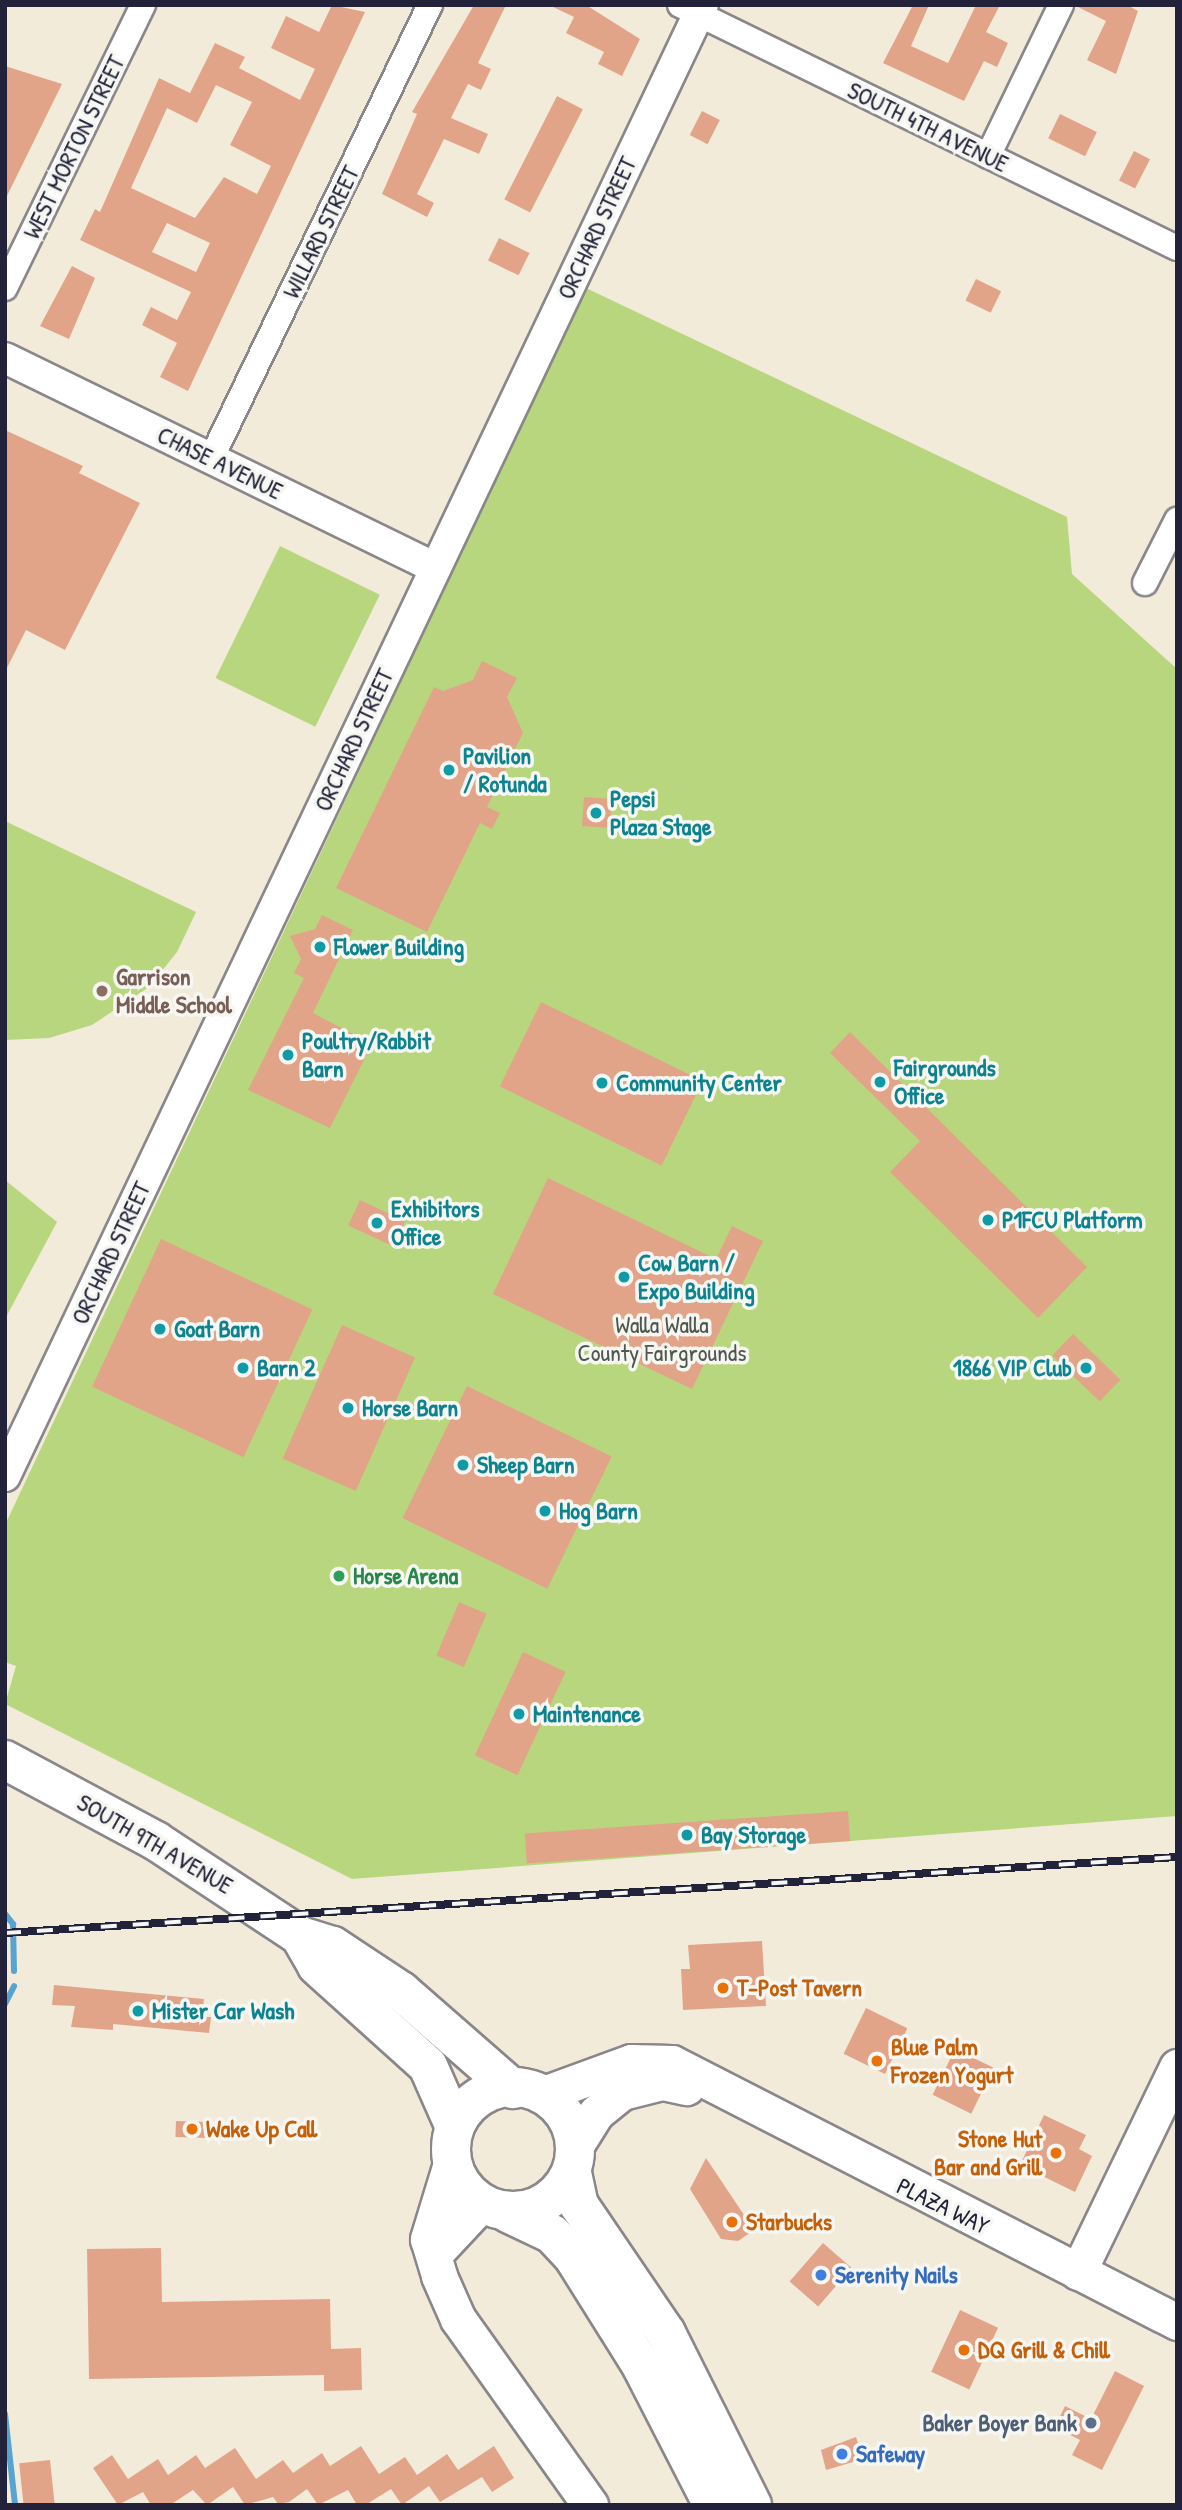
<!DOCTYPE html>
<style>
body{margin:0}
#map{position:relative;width:1182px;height:2510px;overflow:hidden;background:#f3ebda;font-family:"Patrick Hand",sans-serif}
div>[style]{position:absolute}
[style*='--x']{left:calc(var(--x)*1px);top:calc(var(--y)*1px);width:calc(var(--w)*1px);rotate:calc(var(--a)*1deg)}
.green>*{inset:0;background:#b8d67d;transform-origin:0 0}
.stream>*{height:6px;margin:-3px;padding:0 3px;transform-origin:3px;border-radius:3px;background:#56a4cf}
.building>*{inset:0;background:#e2a489;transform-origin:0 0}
.roads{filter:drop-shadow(2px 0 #8a868a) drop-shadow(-2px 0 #8a868a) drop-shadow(0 2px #8a868a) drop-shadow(0 -2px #8a868a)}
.minor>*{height:24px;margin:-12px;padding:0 12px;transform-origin:12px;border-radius:12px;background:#fff}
.tertiary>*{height:30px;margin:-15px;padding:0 15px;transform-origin:15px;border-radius:15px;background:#fff}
.secondary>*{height:35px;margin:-17.5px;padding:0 17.5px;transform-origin:17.5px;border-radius:17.5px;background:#fff}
.primary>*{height:38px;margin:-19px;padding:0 19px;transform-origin:19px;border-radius:19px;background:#fff}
.primary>.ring{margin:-19px;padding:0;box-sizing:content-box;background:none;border:38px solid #fff;border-radius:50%}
.rail>*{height:8px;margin-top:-4px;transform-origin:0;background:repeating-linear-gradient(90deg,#f6f6f2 0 16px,#22223b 0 32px);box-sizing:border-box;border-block:2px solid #22223b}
.dots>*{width:19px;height:19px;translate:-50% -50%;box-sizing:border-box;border:4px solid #f6f6f2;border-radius:50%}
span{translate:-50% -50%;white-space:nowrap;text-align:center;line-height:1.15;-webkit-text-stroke:7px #f6f6f2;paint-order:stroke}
.street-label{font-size:24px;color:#22223b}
.culture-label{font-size:24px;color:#0d838f;font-weight:700}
.left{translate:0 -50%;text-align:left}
.right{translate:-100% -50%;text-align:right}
.education-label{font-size:24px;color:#785e54;font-weight:700}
.park-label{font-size:24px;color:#4f584f}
.leisure-label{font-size:24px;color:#27864d;font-weight:700}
.food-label{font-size:24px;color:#c56008;font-weight:700}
.shop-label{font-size:24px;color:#366cbe;font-weight:700}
.service-label{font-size:24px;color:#4e5e75;font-weight:700}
.frame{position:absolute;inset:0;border:7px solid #22223b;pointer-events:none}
</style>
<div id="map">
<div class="green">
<div style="clip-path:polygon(586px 288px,1067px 517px,1072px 574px,1177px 669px,1177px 1816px,352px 1879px,5px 1704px,16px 1666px,5px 1662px,5px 1525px)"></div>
<div style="left:280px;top:546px;width:111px;height:147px;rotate:26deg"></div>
<div style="clip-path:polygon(5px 821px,196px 912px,177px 952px,149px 987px,92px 1025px,49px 1038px,5px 1040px)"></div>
<div style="clip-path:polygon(5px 1180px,57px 1222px,5px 1319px)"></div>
</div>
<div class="stream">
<div style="--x:5;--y:1914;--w:13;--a:51"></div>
<div style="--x:13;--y:1924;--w:47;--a:88.8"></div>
<div style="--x:5;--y:2004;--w:20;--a:-63"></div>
<div style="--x:5;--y:2414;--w:92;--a:83.7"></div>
</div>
<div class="building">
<div style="clip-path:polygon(evenodd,332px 5px,365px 12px,188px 391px,160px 377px,177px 343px,142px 325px,151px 307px,177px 320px,191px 292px,80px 240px,95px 209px,100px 212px,159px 78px,190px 93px,215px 43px,245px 57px,239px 68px,300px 100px,315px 69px,271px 48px,286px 16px,319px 32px,332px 5px,216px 85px,252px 102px,230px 145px,271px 166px,257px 194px,224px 177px,195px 218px,131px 188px,167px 108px,197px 123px,216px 85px,332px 5px,167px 223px,210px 243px,196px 272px,152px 252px,167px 223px)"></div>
<div style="clip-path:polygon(474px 5px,506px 5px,478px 63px,491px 69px,481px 90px,468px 84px,451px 118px,488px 134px,479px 154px,444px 139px,417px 194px,434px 203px,427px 217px,382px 194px,417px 114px,412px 112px)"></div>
<div style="clip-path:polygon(549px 5px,586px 5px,640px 39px,622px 76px,598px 64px,604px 52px,566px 33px,574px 17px)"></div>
<div style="clip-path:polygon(913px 5px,929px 5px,911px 46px,948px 63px,976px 5px,1000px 5px,986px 32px,1008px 43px,997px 67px,984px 61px,964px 101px,883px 63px)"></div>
<div style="clip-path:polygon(1127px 5px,1138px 11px,1116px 74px,1087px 60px,1106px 21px,1076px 6px)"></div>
<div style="clip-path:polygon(5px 66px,62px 84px,5px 200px)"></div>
<div style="left:557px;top:96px;width:29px;height:116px;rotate:27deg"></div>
<div style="left:702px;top:111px;width:20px;height:27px;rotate:27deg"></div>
<div style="left:1060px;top:114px;width:41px;height:27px;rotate:26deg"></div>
<div style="left:1134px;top:151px;width:18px;height:33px;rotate:27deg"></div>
<div style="left:499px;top:238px;width:34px;height:25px;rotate:26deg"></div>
<div style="clip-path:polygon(72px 266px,95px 278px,69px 339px,40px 326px)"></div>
<div style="left:976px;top:279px;width:28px;height:24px;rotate:26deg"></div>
<div style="clip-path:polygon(5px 430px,83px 466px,79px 473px,140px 503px,65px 650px,26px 630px,5px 672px)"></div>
<div style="clip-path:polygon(482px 661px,517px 678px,507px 697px,523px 733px,487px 807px,500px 813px,492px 829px,480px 823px,427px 932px,336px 888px,434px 687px,443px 691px,473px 680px)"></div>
<div style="left:584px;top:797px;width:28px;height:29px;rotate:4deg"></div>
<div style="clip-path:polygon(322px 915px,353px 930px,313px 1013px,372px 1044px,330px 1128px,248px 1090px,304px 978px,294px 973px,301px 959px,290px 936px,315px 929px)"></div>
<div style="left:541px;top:1002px;width:180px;height:94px;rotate:26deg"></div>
<div style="clip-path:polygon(850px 1032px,1087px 1267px,1038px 1318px,890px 1172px,920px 1141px,830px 1053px)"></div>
<div style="clip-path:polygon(548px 1178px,716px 1259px,732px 1226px,763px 1241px,692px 1389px,493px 1294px)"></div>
<div style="left:360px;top:1200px;width:50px;height:28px;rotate:25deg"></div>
<div style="left:161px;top:1239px;width:167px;height:163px;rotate:25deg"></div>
<div style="left:342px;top:1325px;width:80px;height:146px;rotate:24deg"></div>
<div style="left:1073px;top:1334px;width:66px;height:30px;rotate:44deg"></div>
<div style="left:467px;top:1386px;width:161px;height:147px;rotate:26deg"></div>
<div style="left:459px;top:1602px;width:30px;height:58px;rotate:23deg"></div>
<div style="left:523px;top:1652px;width:47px;height:114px;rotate:25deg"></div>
<div style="left:848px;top:1811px;width:30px;height:324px;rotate:86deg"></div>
<div style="clip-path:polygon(762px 1941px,766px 2006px,683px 2010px,681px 1969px,690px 1969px,688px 1945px)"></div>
<div style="clip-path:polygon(54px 1985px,204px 1999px,202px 2017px,211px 2017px,209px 2033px,113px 2024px,113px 2030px,71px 2027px,75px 2006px,52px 2005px)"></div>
<div style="left:866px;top:2008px;width:46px;height:51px;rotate:26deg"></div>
<div style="left:955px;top:2049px;width:43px;height:51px;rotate:26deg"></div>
<div style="clip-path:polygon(1044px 2115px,1086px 2135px,1079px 2149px,1092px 2156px,1075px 2192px,1020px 2165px)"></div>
<div style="left:176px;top:2121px;width:32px;height:16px;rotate:2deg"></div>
<div style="clip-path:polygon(706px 2158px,754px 2230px,738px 2241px,721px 2239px,690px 2189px)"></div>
<div style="left:823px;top:2243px;width:38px;height:51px;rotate:41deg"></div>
<div style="clip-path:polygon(161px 2248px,162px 2302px,330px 2299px,331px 2349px,361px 2348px,362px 2390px,324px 2391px,324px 2375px,89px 2379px,87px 2249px)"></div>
<div style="left:960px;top:2310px;width:42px;height:68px;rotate:25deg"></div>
<div style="clip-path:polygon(1115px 2371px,1144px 2386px,1102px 2470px,1072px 2455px,1080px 2440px,1055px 2427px,1065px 2406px,1091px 2419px)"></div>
<div style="clip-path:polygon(856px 2437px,863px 2459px,826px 2470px,821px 2450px)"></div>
<div style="clip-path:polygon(361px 2446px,379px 2474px,405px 2457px,417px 2475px,447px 2454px,458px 2470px,494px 2446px,514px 2478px,492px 2492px,482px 2477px,440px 2502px,429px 2486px,402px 2505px,391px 2489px,367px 2504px,357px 2505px,348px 2490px,318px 2505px,307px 2489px,289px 2502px,278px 2504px,273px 2497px,245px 2505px,233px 2487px,207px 2505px,193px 2490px,170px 2505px,151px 2505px,143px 2492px,118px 2505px,93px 2468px,112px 2455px,128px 2479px,158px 2459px,168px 2475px,196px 2455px,205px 2468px,235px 2448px,256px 2479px,283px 2460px,293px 2473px,322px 2453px,330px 2466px)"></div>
<div style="left:50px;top:2460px;width:45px;height:31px;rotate:84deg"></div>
</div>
<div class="roads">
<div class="minor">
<div style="--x:680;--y:5;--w:553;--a:26.06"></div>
<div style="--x:988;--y:156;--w:168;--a:-64.2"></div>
<div style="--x:5;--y:288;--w:315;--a:-64"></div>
<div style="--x:211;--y:459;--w:504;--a:-64.25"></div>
<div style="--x:1145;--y:583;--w:71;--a:-63.1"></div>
</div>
<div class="tertiary">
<div style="--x:5;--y:358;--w:479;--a:26"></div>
<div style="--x:5;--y:1476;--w:1628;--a:-64.62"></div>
</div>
<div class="secondary">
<div style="--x:541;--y:2095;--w:96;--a:-20.1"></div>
<div style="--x:631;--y:2062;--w:41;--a:1.4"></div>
<div style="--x:672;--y:2063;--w:568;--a:27.15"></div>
<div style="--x:576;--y:2145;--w:38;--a:-58"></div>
<div style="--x:596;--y:2113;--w:33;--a:-39"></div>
<div style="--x:622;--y:2092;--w:41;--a:-14"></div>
<div style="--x:662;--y:2082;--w:25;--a:12"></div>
<div style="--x:452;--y:2160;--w:83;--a:106.9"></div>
<div style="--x:428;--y:2239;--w:39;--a:73"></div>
<div style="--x:439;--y:2276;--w:47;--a:66.2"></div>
<div style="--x:458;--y:2319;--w:228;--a:54.6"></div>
<div style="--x:436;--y:2252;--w:66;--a:-46.8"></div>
<div style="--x:1078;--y:2272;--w:228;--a:-64.2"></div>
</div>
<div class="primary">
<div style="--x:5;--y:1760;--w:171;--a:28.2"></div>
<div style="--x:156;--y:1841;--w:173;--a:33.4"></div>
<div style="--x:300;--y:1936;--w:34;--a:17"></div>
<div style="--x:333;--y:1946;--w:82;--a:33.5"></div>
<div style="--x:401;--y:1991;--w:149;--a:41.2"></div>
<div style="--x:300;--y:1936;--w:34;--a:60"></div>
<div style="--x:317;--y:1966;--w:149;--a:42"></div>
<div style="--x:428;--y:2066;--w:64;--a:66.2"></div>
<div class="ring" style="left:451px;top:2087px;width:86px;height:86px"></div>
<div style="--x:572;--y:2173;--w:33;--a:78"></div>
<div style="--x:579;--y:2205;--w:155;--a:55.8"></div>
<div style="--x:666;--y:2333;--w:192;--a:63.4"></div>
<div style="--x:508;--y:2213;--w:49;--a:25.5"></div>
<div style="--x:552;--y:2234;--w:33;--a:47"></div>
<div style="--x:574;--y:2258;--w:126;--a:57.9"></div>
<div style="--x:641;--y:2365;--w:157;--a:62.8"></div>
</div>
</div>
<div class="rail">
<div style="--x:5;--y:1933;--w:1174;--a:-3.71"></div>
</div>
<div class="dots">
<div style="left:449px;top:770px;background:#0f9aa8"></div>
<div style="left:596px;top:813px;background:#0f9aa8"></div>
<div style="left:320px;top:947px;background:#0f9aa8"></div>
<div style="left:102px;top:991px;background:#8d6e63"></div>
<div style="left:288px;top:1055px;background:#0f9aa8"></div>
<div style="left:880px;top:1082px;background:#0f9aa8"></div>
<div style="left:602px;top:1083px;background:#0f9aa8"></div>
<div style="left:988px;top:1220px;background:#0f9aa8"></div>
<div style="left:377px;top:1223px;background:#0f9aa8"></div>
<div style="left:624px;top:1277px;background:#0f9aa8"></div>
<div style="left:160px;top:1329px;background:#0f9aa8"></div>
<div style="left:243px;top:1368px;background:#0f9aa8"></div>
<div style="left:1086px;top:1368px;background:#0f9aa8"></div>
<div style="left:348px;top:1408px;background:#0f9aa8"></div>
<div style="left:463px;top:1465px;background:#0f9aa8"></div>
<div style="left:545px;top:1511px;background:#0f9aa8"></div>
<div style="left:339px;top:1576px;background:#2e9e5b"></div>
<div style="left:519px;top:1714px;background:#0f9aa8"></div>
<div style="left:687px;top:1835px;background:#0f9aa8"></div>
<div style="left:723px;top:1988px;background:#e8710a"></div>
<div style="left:138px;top:2011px;background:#0f9aa8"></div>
<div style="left:877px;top:2061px;background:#e8710a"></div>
<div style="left:192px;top:2129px;background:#e8710a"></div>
<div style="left:1056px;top:2153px;background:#e8710a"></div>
<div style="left:732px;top:2222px;background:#e8710a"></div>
<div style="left:821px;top:2275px;background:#3f7fe0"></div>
<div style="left:964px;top:2350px;background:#e8710a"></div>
<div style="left:1091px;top:2423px;background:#5c6f8a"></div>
<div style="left:842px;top:2454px;background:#3f7fe0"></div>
</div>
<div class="street-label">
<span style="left:928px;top:127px;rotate:26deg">SOUTH 4TH AVENUE</span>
<span style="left:74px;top:147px;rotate:-64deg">WEST MORTON STREET</span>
<span style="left:597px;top:228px;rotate:-65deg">ORCHARD STREET</span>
<span style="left:321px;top:232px;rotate:-64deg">WILLARD STREET</span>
<span style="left:220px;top:463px;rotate:26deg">CHASE AVENUE</span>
<span style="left:354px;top:740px;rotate:-65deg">ORCHARD STREET</span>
<span style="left:111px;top:1253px;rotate:-65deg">ORCHARD STREET</span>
<span style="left:155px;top:1844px;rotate:30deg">SOUTH 9TH AVENUE</span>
<span style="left:943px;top:2206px;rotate:26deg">PLAZA WAY</span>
</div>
<div class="culture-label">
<span class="left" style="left:463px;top:770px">Pavilion<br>/ Rotunda</span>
<span class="left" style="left:610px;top:813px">Pepsi<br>Plaza Stage</span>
<span class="left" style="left:334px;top:947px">Flower Building</span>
<span class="left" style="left:302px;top:1055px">Poultry/Rabbit<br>Barn</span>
<span class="left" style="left:894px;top:1082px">Fairgrounds<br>Office</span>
<span class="left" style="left:616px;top:1083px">Community Center</span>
<span class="left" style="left:391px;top:1223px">Exhibitors<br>Office</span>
<span class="left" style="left:1002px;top:1220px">P1FCU Platform</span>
<span class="left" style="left:638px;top:1277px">Cow Barn /<br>Expo Building</span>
<span class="left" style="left:174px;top:1329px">Goat Barn</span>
<span class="left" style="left:257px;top:1368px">Barn 2</span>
<span class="right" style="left:1072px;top:1368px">1866 VIP Club</span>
<span class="left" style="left:362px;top:1408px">Horse Barn</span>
<span class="left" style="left:477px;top:1465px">Sheep Barn</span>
<span class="left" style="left:559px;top:1511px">Hog Barn</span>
<span class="left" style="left:533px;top:1714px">Maintenance</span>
<span class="left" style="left:701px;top:1835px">Bay Storage</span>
<span class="left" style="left:152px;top:2011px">Mister Car Wash</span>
</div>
<div class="education-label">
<span class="left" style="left:116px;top:991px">Garrison<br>Middle School</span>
</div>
<div class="park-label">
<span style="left:662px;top:1339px">Walla Walla<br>County Fairgrounds</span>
</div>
<div class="leisure-label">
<span class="left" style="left:353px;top:1576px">Horse Arena</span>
</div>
<div class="food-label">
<span class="left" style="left:737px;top:1988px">T-Post Tavern</span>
<span class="left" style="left:891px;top:2061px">Blue Palm<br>Frozen Yogurt</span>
<span class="left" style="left:206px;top:2129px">Wake Up Call</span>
<span class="right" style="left:1042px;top:2153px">Stone Hut<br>Bar and Grill</span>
<span class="left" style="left:746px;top:2222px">Starbucks</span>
<span class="left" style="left:978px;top:2350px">DQ Grill &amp; Chill</span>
</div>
<div class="shop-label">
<span class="left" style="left:835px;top:2275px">Serenity Nails</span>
<span class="left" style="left:856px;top:2454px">Safeway</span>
</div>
<div class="service-label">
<span class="right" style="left:1077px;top:2423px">Baker Boyer Bank</span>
</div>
<div class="frame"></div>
</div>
